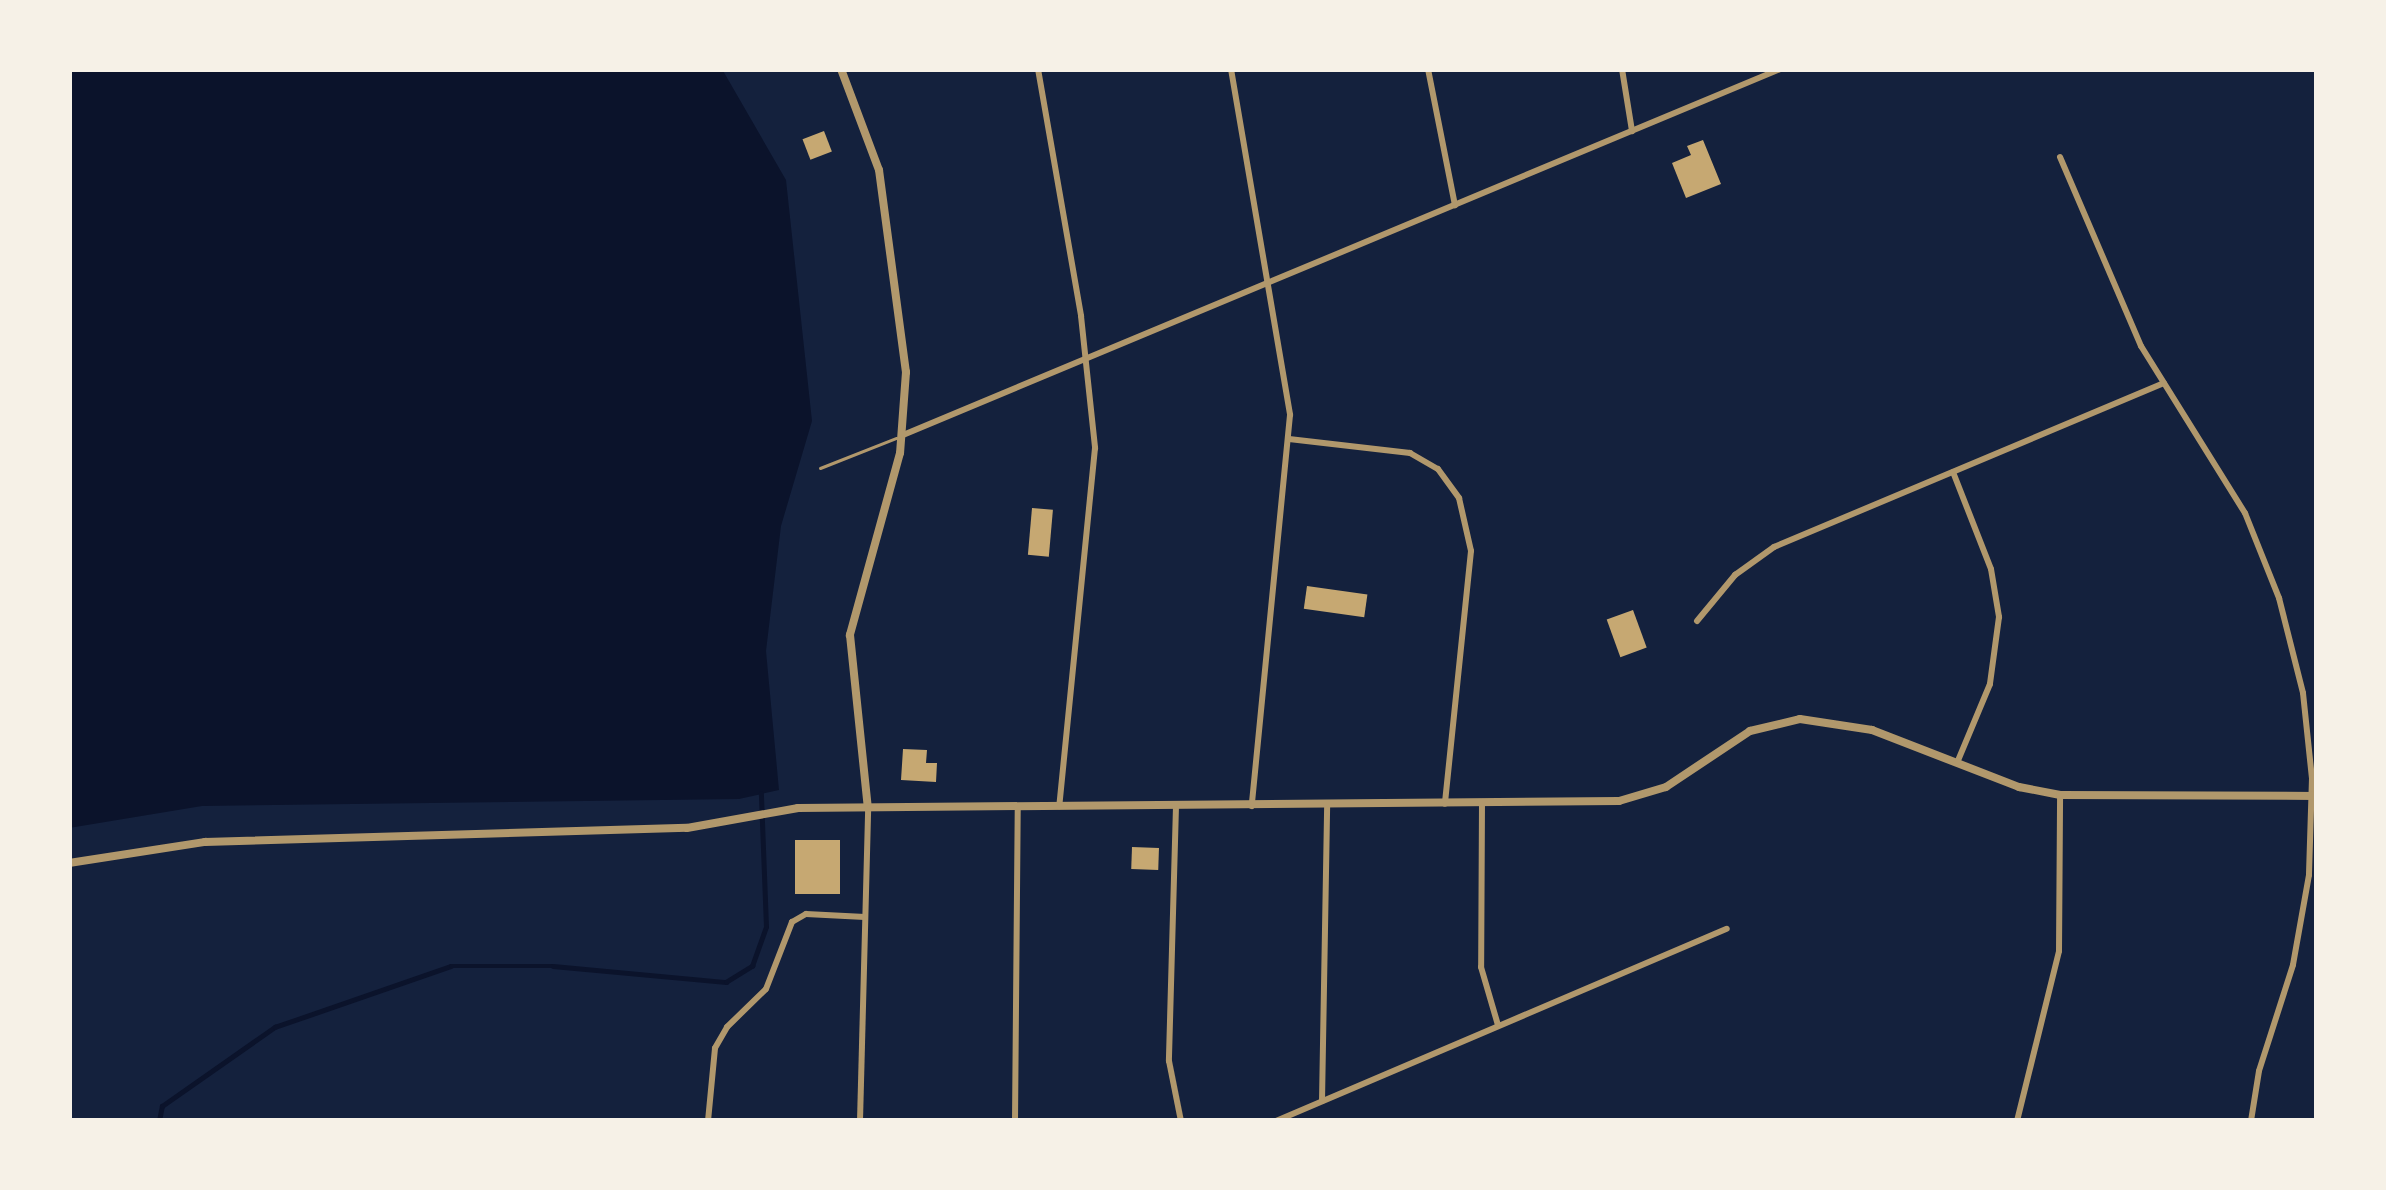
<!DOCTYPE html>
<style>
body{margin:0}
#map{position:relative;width:2386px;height:1190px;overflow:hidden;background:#14213d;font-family:"Space Grotesk",sans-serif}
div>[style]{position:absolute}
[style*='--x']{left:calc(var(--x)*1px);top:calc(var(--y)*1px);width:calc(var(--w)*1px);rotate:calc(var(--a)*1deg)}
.water>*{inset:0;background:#0b132b}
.stream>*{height:4.5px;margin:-2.25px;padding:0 2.25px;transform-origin:2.25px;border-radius:2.25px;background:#0b132b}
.building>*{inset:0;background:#c6a872;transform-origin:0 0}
.service>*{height:3px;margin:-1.5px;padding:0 1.5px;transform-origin:1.5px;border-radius:1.5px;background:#b1986c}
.minor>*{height:6px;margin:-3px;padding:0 3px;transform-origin:3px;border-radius:3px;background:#b1986c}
.tertiary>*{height:8px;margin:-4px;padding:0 4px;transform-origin:4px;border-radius:4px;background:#b1986c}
span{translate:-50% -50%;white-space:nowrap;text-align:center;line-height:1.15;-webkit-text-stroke:12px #f6f1e7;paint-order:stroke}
.frame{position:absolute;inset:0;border:72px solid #f6f1e7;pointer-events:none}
</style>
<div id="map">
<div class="water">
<div style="clip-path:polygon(69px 69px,722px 69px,786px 180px,812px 421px,781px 526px,766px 651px,779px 790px,739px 799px,202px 806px,69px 828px)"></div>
</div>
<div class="stream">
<div style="--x:159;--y:1121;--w:15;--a:-79"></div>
<div style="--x:162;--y:1106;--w:138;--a:-35"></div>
<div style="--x:275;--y:1027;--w:186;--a:-19.1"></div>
<div style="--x:451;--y:966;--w:102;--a:0"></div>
<div style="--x:553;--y:966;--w:174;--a:5.3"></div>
<div style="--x:726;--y:982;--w:31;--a:-32"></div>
<div style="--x:752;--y:966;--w:41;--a:-70.3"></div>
<div style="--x:766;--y:927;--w:133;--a:-92.2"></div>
</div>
<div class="building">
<div style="left:824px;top:131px;width:22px;height:23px;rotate:69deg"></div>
<div style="clip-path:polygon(1703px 140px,1721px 184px,1686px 198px,1672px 163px,1691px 155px,1687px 146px)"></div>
<div style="left:1032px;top:508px;width:21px;height:47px;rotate:5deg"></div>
<div style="left:1307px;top:586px;width:61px;height:23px;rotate:8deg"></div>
<div style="left:1633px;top:610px;width:40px;height:28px;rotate:70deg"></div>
<div style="clip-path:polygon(903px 749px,927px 750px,926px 763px,937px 763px,936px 782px,901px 780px)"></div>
<div style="left:795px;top:840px;width:45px;height:54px"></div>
<div style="left:1132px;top:847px;width:27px;height:22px;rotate:2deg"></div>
</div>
<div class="service">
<div style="--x:820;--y:468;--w:82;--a:-21.5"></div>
</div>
<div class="minor">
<div style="--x:1038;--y:69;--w:251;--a:80.1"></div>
<div style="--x:1081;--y:316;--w:133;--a:83.9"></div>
<div style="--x:1095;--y:448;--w:360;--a:95.7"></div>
<div style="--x:1231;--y:69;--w:351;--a:80.3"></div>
<div style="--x:1290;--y:415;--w:393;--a:95.6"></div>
<div style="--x:1428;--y:69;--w:139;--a:78.8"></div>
<div style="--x:1622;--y:69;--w:63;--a:80.8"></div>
<div style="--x:2060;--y:157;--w:206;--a:66.8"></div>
<div style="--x:2141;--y:346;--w:197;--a:58.1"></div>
<div style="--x:2245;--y:513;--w:92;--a:68.2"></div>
<div style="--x:2279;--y:598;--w:98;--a:75.8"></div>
<div style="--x:2303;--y:693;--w:85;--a:84"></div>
<div style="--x:2312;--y:778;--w:97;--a:91.8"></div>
<div style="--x:2309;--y:875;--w:91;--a:100.1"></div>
<div style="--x:2293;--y:965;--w:111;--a:107.8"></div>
<div style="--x:2259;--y:1071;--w:51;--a:99.1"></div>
<div style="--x:903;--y:435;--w:950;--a:-22.65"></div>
<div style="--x:1289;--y:439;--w:122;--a:6.6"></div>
<div style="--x:1410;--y:453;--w:32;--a:30"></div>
<div style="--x:1438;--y:469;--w:36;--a:54"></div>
<div style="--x:1459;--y:498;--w:54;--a:77.2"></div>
<div style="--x:1471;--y:551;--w:254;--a:95.9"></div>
<div style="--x:1953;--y:472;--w:104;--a:68.6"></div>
<div style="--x:1991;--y:569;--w:49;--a:80.5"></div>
<div style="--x:1999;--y:617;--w:68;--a:97.7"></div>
<div style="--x:1990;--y:684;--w:86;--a:112.7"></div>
<div style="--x:1697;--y:621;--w:60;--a:-50.4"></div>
<div style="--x:1735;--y:575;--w:48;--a:-35.7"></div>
<div style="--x:1774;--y:547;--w:423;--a:-22.8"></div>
<div style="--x:1482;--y:803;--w:164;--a:90.3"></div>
<div style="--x:1481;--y:967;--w:60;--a:73.7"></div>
<div style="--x:1176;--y:806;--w:255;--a:91.6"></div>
<div style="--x:1169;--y:1061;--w:61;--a:78.7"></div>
<div style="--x:1322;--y:1101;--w:296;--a:-89"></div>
<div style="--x:708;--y:1121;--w:73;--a:-84.5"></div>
<div style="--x:715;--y:1048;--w:24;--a:-60"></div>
<div style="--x:727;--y:1027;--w:54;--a:-44.3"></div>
<div style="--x:766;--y:989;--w:72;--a:-68.8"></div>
<div style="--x:792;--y:922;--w:16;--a:-30"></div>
<div style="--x:806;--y:914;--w:59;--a:2.9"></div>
<div style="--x:860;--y:1121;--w:313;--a:-88.5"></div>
<div style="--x:1015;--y:1121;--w:314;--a:-89.5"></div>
<div style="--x:1276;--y:1121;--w:490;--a:-23.1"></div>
<div style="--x:2017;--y:1121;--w:175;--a:-76.1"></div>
<div style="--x:2059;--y:951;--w:156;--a:-89.6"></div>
</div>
<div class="tertiary">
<div style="--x:841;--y:69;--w:108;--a:69.4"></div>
<div style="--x:879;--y:170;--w:204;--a:82.4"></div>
<div style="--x:906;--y:372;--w:81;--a:94.2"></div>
<div style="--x:900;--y:453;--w:189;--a:105.4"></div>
<div style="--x:850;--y:635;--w:174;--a:84.1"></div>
<div style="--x:69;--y:863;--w:138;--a:-8.8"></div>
<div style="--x:205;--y:842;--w:482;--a:-1.7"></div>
<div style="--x:687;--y:828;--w:113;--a:-10.2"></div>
<div style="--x:798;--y:808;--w:821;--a:-0.49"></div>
<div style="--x:1619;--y:801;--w:49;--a:-16.6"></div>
<div style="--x:1666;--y:787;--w:101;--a:-33.7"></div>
<div style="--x:1750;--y:731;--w:51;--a:-13.5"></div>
<div style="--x:1800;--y:719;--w:73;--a:8.7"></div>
<div style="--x:1872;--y:730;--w:158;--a:21.2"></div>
<div style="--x:2019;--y:787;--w:42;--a:11"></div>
<div style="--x:2060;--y:795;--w:257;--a:0.2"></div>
</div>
<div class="frame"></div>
</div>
